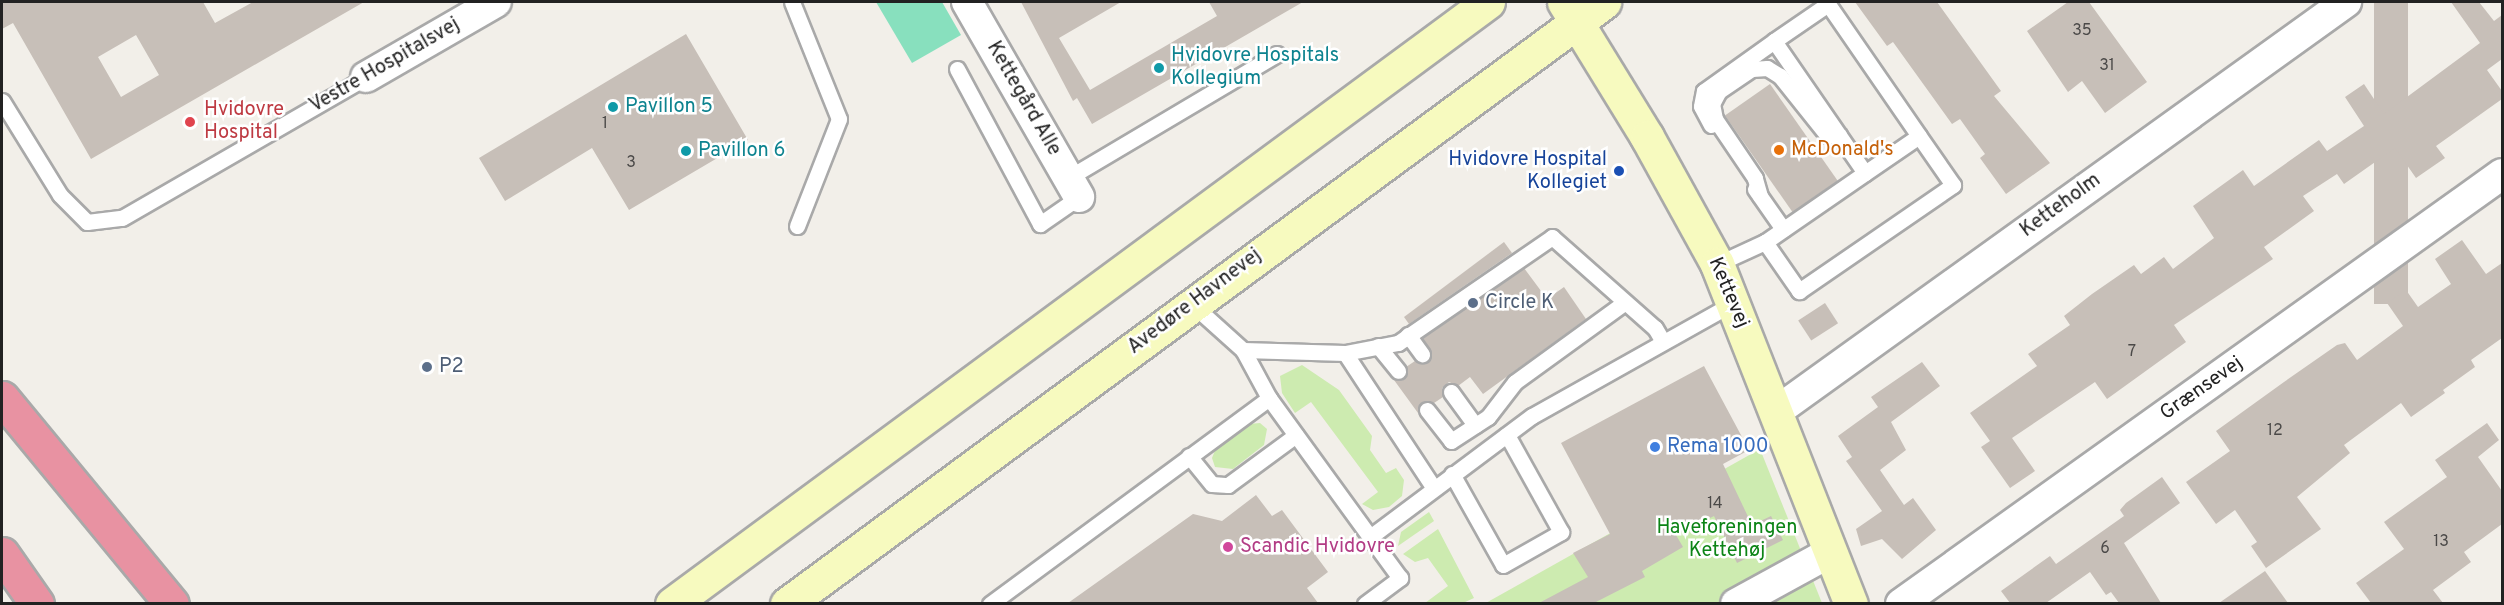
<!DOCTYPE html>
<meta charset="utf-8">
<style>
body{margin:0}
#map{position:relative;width:2504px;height:605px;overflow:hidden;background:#f2efe9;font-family:Overpass,sans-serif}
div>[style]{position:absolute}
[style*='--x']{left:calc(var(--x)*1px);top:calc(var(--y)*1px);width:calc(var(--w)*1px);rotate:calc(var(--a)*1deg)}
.grass>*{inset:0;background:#cdebb0}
.pitch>*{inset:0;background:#88e0be}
.building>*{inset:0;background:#c7bfb8;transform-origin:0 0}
.roads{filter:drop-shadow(2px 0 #a9a9a9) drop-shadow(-2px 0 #a9a9a9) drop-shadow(0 2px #a9a9a9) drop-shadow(0 -2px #a9a9a9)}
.lane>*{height:15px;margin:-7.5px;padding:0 7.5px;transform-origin:7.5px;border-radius:7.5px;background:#fff}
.street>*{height:30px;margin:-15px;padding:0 15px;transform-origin:15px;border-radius:15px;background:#fff}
.secondary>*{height:33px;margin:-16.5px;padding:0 16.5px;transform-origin:16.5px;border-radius:16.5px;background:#f7fabf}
.highway>*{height:33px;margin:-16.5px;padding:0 16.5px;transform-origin:16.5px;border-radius:16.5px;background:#e892a2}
.dots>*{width:16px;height:16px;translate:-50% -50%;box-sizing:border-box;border:3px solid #fff;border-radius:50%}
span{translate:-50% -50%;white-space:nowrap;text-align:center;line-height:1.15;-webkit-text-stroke:5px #fff;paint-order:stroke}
.number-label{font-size:16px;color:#4b4948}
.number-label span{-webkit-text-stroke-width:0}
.culture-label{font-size:20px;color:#0d838f}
.left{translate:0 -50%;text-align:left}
.street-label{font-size:20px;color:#222}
.health-label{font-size:20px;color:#be3a42}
.food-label{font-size:20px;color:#c56008}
.transit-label{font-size:20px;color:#164399}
.right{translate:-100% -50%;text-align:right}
.service-label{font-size:20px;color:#4e5e75}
.shop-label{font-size:20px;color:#366cbe}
.park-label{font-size:20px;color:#0c8416}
.hotel-label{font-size:20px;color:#b23c85}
.frame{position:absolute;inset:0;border:3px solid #222;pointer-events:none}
</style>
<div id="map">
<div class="grass">
<div style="clip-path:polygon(1302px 365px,1339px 390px,1372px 436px,1370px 450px,1386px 473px,1396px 468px,1404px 480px,1402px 496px,1389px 507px,1373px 510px,1362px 504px,1378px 492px,1311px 402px,1295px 413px,1282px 393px,1280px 376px)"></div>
<div style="clip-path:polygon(1260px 423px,1267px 429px,1264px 445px,1233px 469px,1215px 467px,1212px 458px,1216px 448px,1249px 424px)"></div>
<div style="clip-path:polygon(1760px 449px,1822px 603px,1484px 604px)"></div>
<div style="clip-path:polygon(1429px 512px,1434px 521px,1398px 546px,1401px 532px)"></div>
<div style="clip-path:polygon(1438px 529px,1474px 598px,1463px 603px,1425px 603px,1448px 586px,1428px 558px,1415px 562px,1403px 554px)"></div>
</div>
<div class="pitch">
<div style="clip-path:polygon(876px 2px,942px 2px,961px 35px,912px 63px)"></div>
</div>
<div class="building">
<div style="clip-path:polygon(evenodd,2px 2px,203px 2px,215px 23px,253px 2px,364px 2px,91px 159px,13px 23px,2px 29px,2px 2px,136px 35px,159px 75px,121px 97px,98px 57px,136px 35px)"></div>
<div style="clip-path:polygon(1021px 2px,1121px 2px,1059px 38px,1090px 90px,1217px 16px,1209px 2px,1303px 2px,1092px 124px,1077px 98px,1073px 101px)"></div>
<div style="clip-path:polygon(1855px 2px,1937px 2px,2001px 91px,1994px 96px,2050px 163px,2006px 194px,1980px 158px,1985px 154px,1960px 119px,1952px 124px,1893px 42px,1887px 46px)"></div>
<div style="clip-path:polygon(2068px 2px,2089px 2px,2147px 82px,2105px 113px,2082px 81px,2068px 92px,2027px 31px)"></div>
<div style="left:2374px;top:2px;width:34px;height:302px"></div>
<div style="clip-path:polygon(2451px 2px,2479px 2px,2494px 21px,2502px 15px,2502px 59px,2487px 70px,2502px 91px,2502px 99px,2436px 146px,2445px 158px,2416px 178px,2395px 148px,2344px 184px,2337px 174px,2303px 196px,2314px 211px,2264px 247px,2273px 259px,2174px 325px,2186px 342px,2107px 399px,2095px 382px,2012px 438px,2035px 471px,2010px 488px,1981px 447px,1990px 441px,1970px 413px,2037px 366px,2028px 354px,2070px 325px,2064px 316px,2092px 294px,2134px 265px,2141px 274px,2164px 257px,2173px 269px,2214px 238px,2193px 206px,2243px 170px,2254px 186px,2319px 140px,2327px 151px,2364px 126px,2345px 97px,2364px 84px,2384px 114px,2480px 43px)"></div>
<div style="clip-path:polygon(686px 34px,748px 140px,629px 210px,592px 148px,505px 201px,479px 158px)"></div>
<div style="left:1770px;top:84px;width:118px;height:55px;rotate:55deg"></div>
<div style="clip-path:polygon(2462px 240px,2486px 274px,2502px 263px,2502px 338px,2471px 360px,2475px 367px,2443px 390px,2445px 393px,2411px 417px,2401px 403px,2344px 445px,2350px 453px,2297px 497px,2321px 529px,2266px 568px,2251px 546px,2257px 542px,2235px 510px,2216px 524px,2186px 482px,2230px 451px,2216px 431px,2284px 382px,2337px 345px,2345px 343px,2357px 360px,2403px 326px,2387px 303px,2406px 290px,2418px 307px,2451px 284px,2435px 259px)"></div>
<div style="clip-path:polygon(1504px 242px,1512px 253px,1409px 324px,1404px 317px)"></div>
<div style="clip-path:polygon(1524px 268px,1547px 299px,1564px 287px,1586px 319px,1483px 394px,1470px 377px,1458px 386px,1449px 382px,1442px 388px,1443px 397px,1434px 403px,1422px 402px,1418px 413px,1394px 380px,1404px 378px,1406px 367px,1415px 361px,1424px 364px,1431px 358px,1422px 338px)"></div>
<div style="left:1825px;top:303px;width:24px;height:32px;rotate:57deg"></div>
<div style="clip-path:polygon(1922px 362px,1940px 386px,1891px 422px,1906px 450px,1880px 470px,1904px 505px,1913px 498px,1936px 530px,1902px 559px,1882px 539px,1861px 546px,1856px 529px,1882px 511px,1846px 461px,1852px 457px,1838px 436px,1878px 407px,1871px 397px)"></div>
<div style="clip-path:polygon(1704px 366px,1749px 450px,1723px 464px,1752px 525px,1771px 516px,1783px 540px,1737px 563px,1714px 516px,1676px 535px,1683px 547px,1642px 571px,1645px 577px,1594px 603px,1539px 603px,1588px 577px,1573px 553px,1610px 534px,1561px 443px)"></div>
<div style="clip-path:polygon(2487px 423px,2499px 440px,2478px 457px,2502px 491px,2502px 524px,2464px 552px,2471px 562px,2433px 590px,2443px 603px,2371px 603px,2356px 583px,2404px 549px,2384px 522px,2447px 477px,2435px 460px)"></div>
<div style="clip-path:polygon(2162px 477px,2180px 503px,2124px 543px,2161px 603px,2119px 603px,2111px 592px,2106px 595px,2090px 572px,2046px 603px,2010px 603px,2001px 591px,2050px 556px,2056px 564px,2124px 516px,2120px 510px,2126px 503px)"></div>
<div style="clip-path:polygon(1256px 495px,1272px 516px,1282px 510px,1328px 572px,1307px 588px,1318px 603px,1068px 603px,1193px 514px,1222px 521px)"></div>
<div style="clip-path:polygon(2265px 571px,2288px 603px,2219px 603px)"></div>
</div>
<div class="roads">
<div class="lane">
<div style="--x:792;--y:2;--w:126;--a:68.1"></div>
<div style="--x:839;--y:119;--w:115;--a:111.4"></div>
<div style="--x:957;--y:69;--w:176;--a:61.8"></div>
<div style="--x:1040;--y:224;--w:47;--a:-34.7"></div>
<div style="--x:2;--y:101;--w:110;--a:58.3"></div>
<div style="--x:60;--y:195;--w:38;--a:45"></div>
<div style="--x:87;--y:222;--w:35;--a:-7"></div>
<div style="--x:122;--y:218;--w:282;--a:-30"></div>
<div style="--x:1711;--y:125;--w:21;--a:-118"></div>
<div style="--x:1701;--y:106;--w:15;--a:-79"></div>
<div style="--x:1704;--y:91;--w:86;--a:-35.5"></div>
<div style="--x:1068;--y:178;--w:243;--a:-30.7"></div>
<div style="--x:1755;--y:189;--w:49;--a:55"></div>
<div style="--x:1760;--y:196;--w:19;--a:-106"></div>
<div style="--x:1755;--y:178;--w:71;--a:-124.1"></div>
<div style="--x:1715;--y:119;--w:15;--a:-101"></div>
<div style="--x:1712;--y:104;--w:15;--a:-62"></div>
<div style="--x:1719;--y:91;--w:40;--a:-34"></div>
<div style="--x:1752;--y:69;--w:15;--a:-4"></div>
<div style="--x:1767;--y:68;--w:15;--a:32"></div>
<div style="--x:1780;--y:76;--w:75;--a:51.5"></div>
<div style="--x:1827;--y:135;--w:12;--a:0"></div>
<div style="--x:1765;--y:242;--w:60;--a:55.2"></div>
<div style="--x:1799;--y:291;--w:187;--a:-34.5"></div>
<div style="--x:1953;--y:185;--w:60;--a:-124.8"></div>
<div style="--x:1919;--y:136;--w:160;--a:-124.6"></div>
<div style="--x:1828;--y:4;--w:65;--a:145.6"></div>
<div style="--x:1774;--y:41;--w:160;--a:55.4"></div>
<div style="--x:1865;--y:173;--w:65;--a:-34.4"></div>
<div style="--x:1717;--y:264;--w:53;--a:-24.6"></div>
<div style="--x:1765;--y:242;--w:121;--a:-34.6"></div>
<div style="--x:1408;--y:335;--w:24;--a:54"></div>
<div style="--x:1378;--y:346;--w:32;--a:51"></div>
<div style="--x:1243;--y:350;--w:102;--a:1.7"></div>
<div style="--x:1345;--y:353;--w:54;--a:-10.7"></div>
<div style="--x:1398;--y:343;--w:187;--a:-34.5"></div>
<div style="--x:1552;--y:237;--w:137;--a:41.5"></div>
<div style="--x:1655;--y:328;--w:14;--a:60"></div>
<div style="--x:1345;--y:353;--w:160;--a:56.7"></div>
<div style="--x:1451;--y:392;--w:41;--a:54"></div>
<div style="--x:1269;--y:398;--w:172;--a:54"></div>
<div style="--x:1370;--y:537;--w:202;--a:-36.8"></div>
<div style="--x:1532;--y:416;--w:231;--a:-29.3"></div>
<div style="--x:1427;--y:410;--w:39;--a:52"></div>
<div style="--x:1451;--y:441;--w:44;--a:-33"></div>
<div style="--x:1488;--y:417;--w:44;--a:-52.4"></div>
<div style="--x:1515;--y:382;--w:136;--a:-36"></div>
<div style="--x:1189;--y:456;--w:36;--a:51"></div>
<div style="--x:1212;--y:484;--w:16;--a:4"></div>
<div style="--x:1228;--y:485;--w:84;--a:-36.3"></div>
<div style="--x:1452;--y:474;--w:104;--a:60.7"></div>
<div style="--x:1503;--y:565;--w:67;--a:-29.6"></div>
<div style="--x:1561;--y:532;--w:111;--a:-119.1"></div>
<div style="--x:990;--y:604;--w:347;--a:-36.4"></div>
<div style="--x:1269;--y:398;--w:55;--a:-118.4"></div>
<div style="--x:1243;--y:350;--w:69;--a:-138"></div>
<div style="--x:1365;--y:604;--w:44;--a:-36.6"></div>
<div style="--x:1400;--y:578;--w:51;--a:-126.2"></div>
</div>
<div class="street">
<div style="--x:967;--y:2;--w:225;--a:60.1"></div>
<div style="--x:366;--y:77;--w:150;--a:-30"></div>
<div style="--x:1777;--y:411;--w:701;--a:-35.71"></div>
<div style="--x:1736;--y:604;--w:108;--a:-28.7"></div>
<div style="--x:1901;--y:604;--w:739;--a:-35.58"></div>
</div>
<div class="secondary">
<div style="--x:1564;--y:2;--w:158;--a:58.4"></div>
<div style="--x:1647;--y:137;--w:145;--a:61.1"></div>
<div style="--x:1717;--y:264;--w:365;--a:68.5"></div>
<div style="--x:672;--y:604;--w:1014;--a:-36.42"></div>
<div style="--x:787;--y:604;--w:1015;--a:-36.38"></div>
</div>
<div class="highway">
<div style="--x:2;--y:398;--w:267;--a:50.5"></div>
<div style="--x:2;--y:554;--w:61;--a:55"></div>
</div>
</div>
<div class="dots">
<div style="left:1159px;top:68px;background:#0f9aa8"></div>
<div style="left:613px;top:107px;background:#0f9aa8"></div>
<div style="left:190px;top:122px;background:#e0444e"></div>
<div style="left:1779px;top:150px;background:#e8710a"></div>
<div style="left:686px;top:151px;background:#0f9aa8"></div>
<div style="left:1619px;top:171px;background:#1a4fb4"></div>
<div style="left:1473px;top:303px;background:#5c6f8a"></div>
<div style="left:427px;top:367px;background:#5c6f8a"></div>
<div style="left:1655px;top:447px;background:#3f7fe0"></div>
<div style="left:1228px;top:547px;background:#d1479c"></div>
</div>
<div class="number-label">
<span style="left:2082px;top:31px">35</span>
<span style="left:2107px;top:66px">31</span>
<span style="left:605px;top:124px">1</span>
<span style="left:631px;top:163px">3</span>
<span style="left:2132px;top:352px">7</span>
<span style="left:2275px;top:431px">12</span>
<span style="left:1715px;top:504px">14</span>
<span style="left:2441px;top:542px">13</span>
<span style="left:2105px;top:549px">6</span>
</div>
<div class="culture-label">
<span class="left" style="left:1171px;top:68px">Hvidovre Hospitals<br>Kollegium</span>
<span class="left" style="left:625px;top:107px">Pavillon 5</span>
<span class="left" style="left:698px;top:151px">Pavillon 6</span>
</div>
<div class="street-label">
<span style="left:385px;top:66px;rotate:-30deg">Vestre Hospitalsvej</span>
<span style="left:1023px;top:99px;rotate:60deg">Kettegård Alle</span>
<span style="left:2061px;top:206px;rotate:-36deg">Ketteholm</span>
<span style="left:1728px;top:293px;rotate:67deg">Kettevej</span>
<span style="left:1195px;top:302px;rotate:-37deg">Avedøre Havnevej</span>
<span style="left:2202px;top:389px;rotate:-35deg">Grænsevej</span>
</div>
<div class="health-label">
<span class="left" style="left:204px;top:122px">Hvidovre<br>Hospital</span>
</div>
<div class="food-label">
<span class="left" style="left:1791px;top:150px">McDonald's</span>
</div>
<div class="transit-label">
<span class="right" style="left:1607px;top:172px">Hvidovre Hospital<br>Kollegiet</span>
</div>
<div class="service-label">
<span class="left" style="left:1485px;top:303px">Circle K</span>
<span class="left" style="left:439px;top:367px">P2</span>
</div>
<div class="shop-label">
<span class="left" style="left:1667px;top:447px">Rema 1000</span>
</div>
<div class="park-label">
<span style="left:1727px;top:540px">Haveforeningen<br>Kettehøj</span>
</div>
<div class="hotel-label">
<span class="left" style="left:1240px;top:547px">Scandic Hvidovre</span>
</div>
<div class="frame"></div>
</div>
